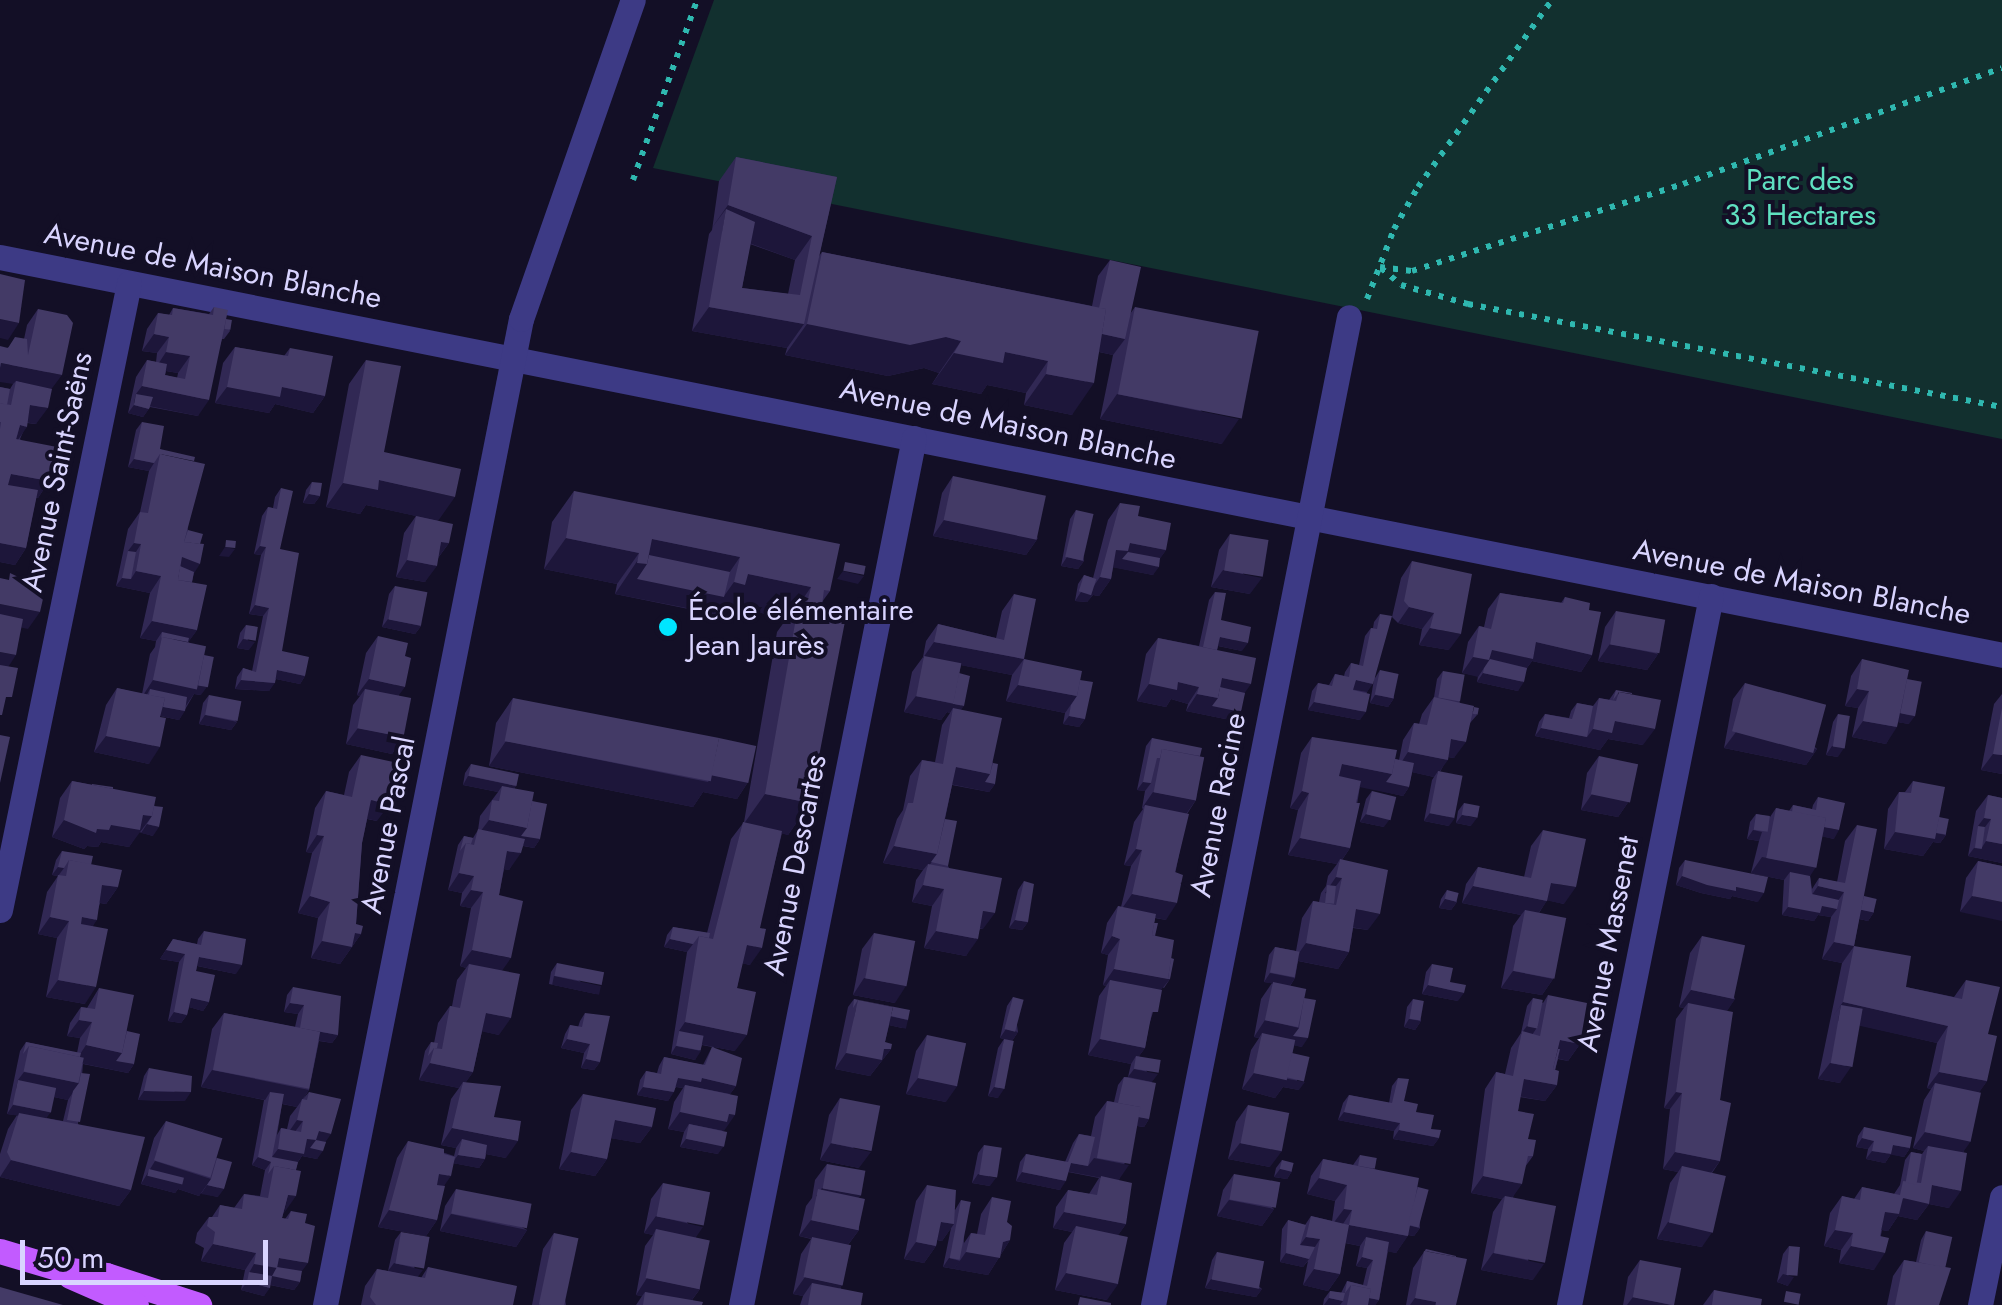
<!DOCTYPE html>
<meta charset="utf-8">
<style>
body{margin:0}
#map{position:relative;width:2002px;height:1305px;overflow:hidden;background:#130f26;font-family:Jost,sans-serif}
div>[style]{position:absolute}
[style*='--x']{left:calc(var(--x)*1px);top:calc(var(--y)*1px);width:calc(var(--w)*1px);rotate:calc(var(--a)*1deg)}
.green>*{inset:0;background:#12302f}
.path>*{height:6px;margin-top:-3px;transform-origin:0;background:repeating-linear-gradient(90deg,#2fb8b0 0 5px,transparent 0 13px)}
.street>*{height:25px;margin:-12.5px;padding:0 12.5px;transform-origin:12.5px;border-radius:12.5px;background:#3d3a85}
.primary>*{height:25px;margin:-12.5px;padding:0 12.5px;transform-origin:12.5px;border-radius:12.5px;background:#c25bff}
.wall>*{inset:0;background:#312854}
.shaded-wall>*{inset:0;background:#1d163a;transform-origin:0 0}
.building>*{inset:0;background:#433a66;transform-origin:0 0}
.dots>*{width:28px;height:28px;translate:-50% -50%;box-sizing:border-box;border:5px solid #130f26;border-radius:50%}
span{translate:-50% -50%;white-space:nowrap;text-align:center;line-height:1.15;-webkit-text-stroke:8px #130f26;paint-order:stroke}
.park-label{font-size:30px;color:#5fe0c0}
.street-label{font-size:30px;color:#d9d4ff}
.poi-label{font-size:30px;color:#d9d4ff}
.left{translate:0 -50%;text-align:left}
.scale{position:absolute;left:20px;top:1240px;width:248px;height:45px;box-sizing:border-box;border:5px solid #d9d4ff;border-top:0;padding-left:12px;font-size:30px;line-height:35px;white-space:nowrap;color:#d9d4ff;-webkit-text-stroke:8px #130f26;paint-order:stroke}
</style>
<div id="map">
<div class="green">
<div style="clip-path:polygon(714px 0,2002px 0,2002px 439px,653px 168px)"></div>
</div>
<div class="path">
<div style="--x:633;--y:180;--w:191;--a:-70.4"></div>
<div style="--x:1380;--y:267;--w:32;--a:7"></div>
<div style="--x:1412;--y:271;--w:285;--a:-17.8"></div>
<div style="--x:1683;--y:184;--w:339;--a:-20"></div>
<div style="--x:1381;--y:268;--w:26;--a:40"></div>
<div style="--x:1401;--y:285;--w:70;--a:15.8"></div>
<div style="--x:1468;--y:304;--w:544;--a:10.92"></div>
<div style="--x:1367;--y:299;--w:75;--a:-68.9"></div>
<div style="--x:1394;--y:229;--w:48;--a:-60.3"></div>
<div style="--x:1418;--y:187;--w:230;--a:-54.4"></div>
</div>
<div class="street">
<div style="--x:0;--y:257;--w:2041;--a:11.24"></div>
<div style="--x:0;--y:910;--w:640;--a:-78.37"></div>
<div style="--x:325;--y:1305;--w:1005;--a:-78.76"></div>
<div style="--x:521;--y:319;--w:338;--a:-70.7"></div>
<div style="--x:741;--y:1305;--w:884;--a:-78.72"></div>
<div style="--x:1153;--y:1305;--w:1007;--a:-78.78"></div>
<div style="--x:1569;--y:1305;--w:723;--a:-78.67"></div>
<div style="--x:1980;--y:1305;--w:110;--a:-78.5"></div>
</div>
<div class="primary">
<div style="--x:0;--y:1251;--w:59;--a:16.6"></div>
<div style="--x:57;--y:1268;--w:49;--a:8.1"></div>
<div style="--x:106;--y:1275;--w:98;--a:17.9"></div>
<div style="--x:70;--y:1276;--w:72;--a:23.7"></div>
</div>
<div class="wall">
<div style="clip-path:polygon(evenodd,736px 157px,837px 177px,819px 256px,822px 252px,1092px 306px,1098px 276px,1110px 260px,1130px 314px,1135px 307px,1222px 444px,1100px 419px,1113px 355px,1099px 352px,1072px 415px,1024px 405px,1026px 393px,987px 385px,981px 394px,932px 384px,939px 373px,924px 368px,888px 376px,785px 355px,787px 348px,692px 331px,709px 234px,712px 230px,719px 181px,736px 157px,750px 244px,795px 260px,788px 294px,742px 288px,750px 244px)"></div>
<div style="clip-path:polygon(evenodd,214px 307px,226px 319px,230px 331px,224px 339px,222px 339px,198px 416px,150px 407px,143px 417px,128px 413px,136px 377px,147px 360px,156px 362px,157px 353px,142px 351px,147px 329px,158px 313px,169px 315px,173px 308px,209px 314px,214px 307px,166px 371px,178px 373px,177px 378px,165px 375px,166px 371px)"></div>
<div style="clip-path:polygon(38px 309px,51px 390px,36px 424px,27px 423px,20px 439px,49px 481px,38px 498px,36px 498px,26px 548px,15px 565px,0 562px,0 387px,10px 389px,13px 384px,7px 348px,24px 339px,27px 325px)"></div>
<div style="clip-path:polygon(235px 347px,284px 356px,290px 348px,325px 396px,313px 413px,275px 404px,269px 413px,215px 403px,223px 363px)"></div>
<div style="clip-path:polygon(366px 360px,384px 452px,438px 521px,449px 543px,438px 558px,425px 582px,396px 577px,404px 533px,416px 516px,435px 520px,366px 505px,360px 514px,326px 507px,349px 384px)"></div>
<div style="clip-path:polygon(142px 422px,160px 449px,188px 530px,194px 572px,192px 582px,197px 630px,188px 642px,204px 655px,201px 695px,194px 694px,179px 720px,160px 716px,149px 764px,94px 752px,106px 705px,117px 688px,142px 694px,150px 654px,155px 647px,156px 641px,140px 638px,150px 593px,116px 586px,128px 529px,140px 512px,149px 471px,128px 467px,136px 430px)"></div>
<div style="clip-path:polygon(953px 476px,1038px 538px,1026px 555px,933px 536px,942px 493px)"></div>
<div style="clip-path:polygon(312px 482px,320px 496px,314px 504px,303px 503px,306px 490px)"></div>
<div style="clip-path:polygon(281px 488px,280px 549px,282px 651px,305px 676px,300px 684px,276px 679px,269px 691px,235px 689px,237px 677px,243px 668px,252px 671px,263px 616px,249px 614px,261px 555px,254px 554px,262px 516px,268px 507px,273px 508px,275px 497px)"></div>
<div style="clip-path:polygon(574px 491px,830px 591px,822px 602px,810px 803px,788px 835px,782px 833px,750px 965px,742px 963px,737px 988px,735px 1051px,714px 1047px,736px 1086px,730px 1094px,718px 1154px,680px 1147px,684px 1132px,668px 1129px,674px 1102px,683px 1088px,676px 1087px,668px 1101px,637px 1095px,640px 1080px,646px 1071px,657px 1073px,659px 1066px,664px 1057px,703px 1065px,712px 1047px,702px 1045px,695px 1060px,671px 1054px,687px 952px,664px 947px,667px 935px,673px 927px,707px 933px,731px 839px,744px 822px,777px 632px,787px 618px,730px 607px,723px 616px,615px 594px,617px 584px,544px 569px,552px 522px)"></div>
<div style="clip-path:polygon(1120px 503px,1138px 516px,1166px 550px,1160px 558px,1153px 575px,1113px 567px,1111px 579px,1099px 596px,1093px 595px,1087px 602px,1075px 601px,1078px 584px,1084px 575px,1093px 578px,1108px 520px)"></div>
<div style="clip-path:polygon(1076px 510px,1084px 561px,1078px 569px,1061px 566px,1070px 519px)"></div>
<div style="clip-path:polygon(1230px 534px,1250px 594px,1211px 587px,1219px 550px)"></div>
<div style="clip-path:polygon(1412px 561px,1449px 650px,1419px 645px,1422px 629px,1398px 623px,1392px 617px,1401px 578px)"></div>
<div style="clip-path:polygon(395px 586px,421px 626px,415px 634px,382px 627px,389px 594px)"></div>
<div style="clip-path:polygon(1215px 592px,1221px 620px,1242px 651px,1218px 646px,1217px 650px,1245px 693px,1235px 721px,1186px 711px,1188px 704px,1171px 699px,1166px 707px,1137px 701px,1146px 654px,1158px 638px,1199px 646px,1209px 600px)"></div>
<div style="clip-path:polygon(1500px 593px,1561px 603px,1565px 597px,1589px 610px,1592px 655px,1581px 672px,1532px 661px,1527px 668px,1518px 691px,1477px 682px,1478px 676px,1462px 673px,1468px 642px,1479px 626px,1484px 627px,1488px 609px)"></div>
<div style="clip-path:polygon(1014px 594px,1024px 659px,1080px 680px,1085px 719px,1079px 727px,1063px 724px,1065px 713px,1006px 701px,1012px 675px,961px 665px,959px 673px,961px 710px,993px 763px,995px 784px,989px 792px,952px 785px,945px 819px,948px 866px,983px 929px,980px 929px,966px 956px,924px 948px,932px 906px,912px 902px,916px 880px,923px 870px,883px 863px,897px 819px,903px 810px,910px 776px,922px 760px,935px 762px,942px 725px,950px 713px,947px 712px,941px 720px,904px 712px,912px 672px,923px 657px,926px 641px,938px 624px,996px 638px,1002px 611px)"></div>
<div style="clip-path:polygon(1616px 611px,1658px 654px,1647px 670px,1598px 661px,1605px 627px)"></div>
<div style="clip-path:polygon(1380px 614px,1375px 678px,1380px 670px,1394px 698px,1388px 707px,1370px 703px,1374px 679px,1367px 692px,1360px 720px,1308px 710px,1312px 691px,1318px 683px,1329px 685px,1335px 674px,1344px 676px,1345px 672px,1351px 663px,1359px 665px,1365px 636px,1371px 628px,1373px 628px,1374px 622px)"></div>
<div style="clip-path:polygon(246px 625px,249px 650px,237px 648px,240px 633px)"></div>
<div style="clip-path:polygon(378px 636px,399px 696px,403px 737px,392px 754px,346px 744px,353px 705px,360px 696px,357px 695px,366px 653px)"></div>
<div style="clip-path:polygon(1862px 659px,1907px 679px,1909px 724px,1898px 722px,1886px 744px,1852px 737px,1858px 708px,1845px 706px,1851px 676px)"></div>
<div style="clip-path:polygon(1443px 671px,1460px 703px,1477px 715px,1470px 723px,1454px 758px,1448px 757px,1440px 772px,1449px 826px,1424px 821px,1432px 780px,1434px 777px,1412px 772px,1409px 787px,1403px 796px,1360px 786px,1350px 848px,1342px 860px,1368px 930px,1353px 928px,1349px 952px,1338px 969px,1298px 961px,1295px 978px,1290px 986px,1304px 998px,1302px 1047px,1294px 1045px,1292px 1053px,1299px 1090px,1283px 1087px,1275px 1098px,1242px 1089px,1251px 1050px,1259px 1038px,1254px 1037px,1261px 999px,1272px 983px,1264px 982px,1269px 955px,1275px 947px,1296px 951px,1302px 918px,1313px 901px,1319px 902px,1321px 893px,1326px 886px,1328px 876px,1337px 864px,1288px 855px,1298px 810px,1290px 808px,1301px 753px,1312px 737px,1399px 760px,1403px 740px,1414px 723px,1419px 724px,1422px 714px,1434px 697px,1437px 679px)"></div>
<div style="clip-path:polygon(1745px 683px,1817px 749px,1806px 765px,1724px 748px,1733px 699px)"></div>
<div style="clip-path:polygon(1616px 690px,1643px 745px,1608px 739px,1600px 750px,1535px 736px,1539px 722px,1545px 714px,1569px 718px,1571px 711px,1577px 703px,1593px 706px,1599px 698px,1609px 700px)"></div>
<div style="clip-path:polygon(2002px 694px,2002px 774px,1981px 770px,1994px 704px)"></div>
<div style="clip-path:polygon(209px 695px,237px 722px,231px 730px,199px 724px,203px 703px)"></div>
<div style="clip-path:polygon(513px 698px,748px 782px,737px 799px,703px 792px,693px 807px,489px 766px,496px 723px)"></div>
<div style="clip-path:polygon(1838px 714px,1838px 757px,1826px 755px,1833px 722px)"></div>
<div style="clip-path:polygon(1152px 738px,1200px 756px,1196px 800px,1187px 814px,1166px 920px,1155px 918px,1154px 923px,1155px 936px,1171px 958px,1170px 979px,1164px 988px,1162px 987px,1160px 990px,1149px 1025px,1145px 1048px,1139px 1056px,1152px 1082px,1149px 1119px,1144px 1127px,1137px 1126px,1119px 1180px,1126px 1224px,1118px 1235px,1107px 1300px,1055px 1290px,1064px 1243px,1072px 1232px,1053px 1228px,1056px 1207px,1068px 1190px,1089px 1194px,1099px 1178px,1068px 1172px,1060px 1190px,1016px 1181px,1020px 1162px,1026px 1154px,1065px 1162px,1073px 1143px,1079px 1134px,1091px 1136px,1095px 1117px,1107px 1101px,1114px 1102px,1118px 1085px,1124px 1077px,1128px 1077px,1131px 1064px,1088px 1055px,1099px 996px,1106px 986px,1103px 985px,1108px 955px,1101px 953px,1107px 923px,1118px 906px,1121px 907px,1131px 866px,1124px 865px,1134px 822px,1143px 809px,1142px 808px,1145px 791px,1137px 790px,1146px 746px)"></div>
<div style="clip-path:polygon(361px 755px,377px 821px,367px 819px,362px 843px,356px 924px,361px 934px,340px 964px,311px 958px,318px 918px,298px 913px,312px 853px,306px 852px,315px 808px,326px 791px,344px 795px,349px 772px)"></div>
<div style="clip-path:polygon(1599px 756px,1629px 801px,1618px 817px,1581px 810px,1587px 773px)"></div>
<div style="clip-path:polygon(471px 764px,516px 786px,514px 788px,532px 801px,540px 839px,534px 848px,523px 846px,509px 870px,504px 869px,499px 895px,502px 971px,499px 1035px,482px 1031px,473px 1072px,465px 1083px,494px 1117px,506px 1158px,486px 1154px,485px 1159px,479px 1168px,453px 1163px,444px 1186px,437px 1220px,426px 1236px,378px 1227px,397px 1158px,408px 1141px,454px 1156px,456px 1148px,441px 1145px,451px 1099px,459px 1088px,419px 1080px,425px 1051px,431px 1042px,434px 1043px,438px 1023px,450px 1006px,452px 1006px,457px 980px,466px 968px,460px 966px,471px 908px,460px 906px,462px 893px,448px 890px,458px 845px,464px 836px,473px 838px,478px 830px,480px 816px,498px 792px,463px 785px,465px 773px)"></div>
<div style="clip-path:polygon(72px 781px,113px 789px,155px 806px,153px 836px,139px 832px,129px 847px,101px 842px,98px 847px,87px 846px,84px 849px,52px 837px,60px 798px)"></div>
<div style="clip-path:polygon(1913px 781px,1939px 817px,1946px 835px,1940px 843px,1933px 842px,1923px 856px,1884px 849px,1888px 809px,1899px 792px,1905px 792px)"></div>
<div style="clip-path:polygon(1372px 791px,1384px 827px,1360px 822px,1366px 799px)"></div>
<div style="clip-path:polygon(1988px 795px,2002px 798px,2002px 863px,1968px 856px,1976px 811px)"></div>
<div style="clip-path:polygon(1818px 797px,1834px 839px,1822px 836px,1810px 876px,1812px 889px,1819px 878px,1837px 882px,1845px 841px,1857px 825px,1864px 896px,1874px 912px,1868px 921px,1859px 919px,1854px 946px,1842px 963px,1822px 959px,1831px 917px,1818px 915px,1814px 921px,1782px 915px,1784px 880px,1751px 873px,1759px 841px,1747px 839px,1750px 822px,1756px 814px,1770px 817px,1776px 808px,1789px 811px,1793px 805px,1812px 809px,1813px 805px)"></div>
<div style="clip-path:polygon(1464px 803px,1471px 826px,1456px 823px,1458px 811px)"></div>
<div style="clip-path:polygon(1543px 830px,1564px 904px,1547px 900px,1539px 913px,1553px 979px,1542px 995px,1501px 988px,1513px 926px,1521px 915px,1462px 903px,1466px 884px,1478px 867px,1524px 877px,1531px 846px)"></div>
<div style="clip-path:polygon(62px 851px,91px 865px,118px 887px,106px 904px,100px 903px,93px 926px,85px 1004px,46px 997px,57px 938px,38px 934px,47px 892px,58px 876px,52px 875px,56px 860px)"></div>
<div style="clip-path:polygon(1685px 860px,1758px 902px,1732px 896px,1730px 899px,1701px 893px,1676px 885px,1679px 868px)"></div>
<div style="clip-path:polygon(1978px 861px,2002px 866px,1960px 912px,1966px 878px)"></div>
<div style="clip-path:polygon(1024px 881px,1028px 922px,1022px 930px,1009px 928px,1018px 890px)"></div>
<div style="clip-path:polygon(1447px 890px,1457px 902px,1451px 910px,1439px 908px,1441px 899px)"></div>
<div style="clip-path:polygon(204px 931px,236px 974px,197px 966px,196px 971px,209px 1002px,203px 1011px,189px 1007px,187px 1015px,181px 1023px,168px 1021px,179px 962px,160px 959px,173px 939px,197px 944px,198px 939px)"></div>
<div style="clip-path:polygon(874px 933px,895px 1003px,853px 995px,862px 949px)"></div>
<div style="clip-path:polygon(1702px 936px,1735px 999px,1727px 1010px,1720px 1100px,1720px 1161px,1712px 1173px,1702px 1247px,1657px 1239px,1670px 1183px,1678px 1172px,1663px 1169px,1670px 1109px,1664px 1108px,1676px 1019px,1684px 1008px,1679px 1007px,1690px 953px)"></div>
<div style="clip-path:polygon(1854px 946px,1906px 987px,1954px 997px,1966px 980px,1988px 1034px,1987px 1081px,1979px 1092px,1949px 1208px,1929px 1204px,1917px 1220px,1898px 1216px,1888px 1231px,1882px 1230px,1874px 1270px,1839px 1263px,1841px 1250px,1824px 1246px,1830px 1213px,1842px 1196px,1854px 1199px,1862px 1187px,1894px 1194px,1900px 1185px,1905px 1160px,1911px 1152px,1922px 1154px,1924px 1151px,1913px 1148px,1924px 1100px,1931px 1089px,1927px 1088px,1937px 1043px,1859px 1025px,1840px 1083px,1818px 1079px,1842px 963px)"></div>
<div style="clip-path:polygon(557px 963px,596px 994px,549px 984px,551px 972px)"></div>
<div style="clip-path:polygon(1432px 964px,1450px 982px,1458px 1001px,1422px 994px,1426px 972px)"></div>
<div style="clip-path:polygon(evenodd,293px 987px,338px 1035px,332px 1043px,319px 1041px,309px 1090px,303px 1099px,309px 1092px,326px 1142px,317px 1159px,302px 1156px,298px 1162px,282px 1218px,285px 1219px,291px 1211px,305px 1223px,300px 1282px,294px 1290px,270px 1285px,264px 1296px,241px 1290px,245px 1270px,201px 1261px,204px 1248px,195px 1243px,197px 1233px,209px 1217px,212px 1217px,220px 1205px,234px 1208px,244px 1194px,260px 1196px,265px 1170px,252px 1165px,264px 1100px,201px 1087px,212px 1029px,224px 1013px,295px 1027px,298px 1014px,284px 1012px,287px 995px,293px 987px,282px 1104px,297px 1107px,290px 1116px,287px 1129px,281px 1128px,277px 1135px,282px 1104px)"></div>
<div style="clip-path:polygon(evenodd,99px 988px,127px 1031px,134px 1064px,128px 1073px,83px 1064px,78px 1124px,131px 1190px,119px 1206px,0 1177px,0 1154px,8px 1129px,17px 1115px,7px 1114px,20px 1051px,26px 1042px,77px 1053px,80px 1038px,67px 1036px,70px 1023px,81px 1007px,87px 1008px,99px 988px,54px 1097px,68px 1100px,63px 1121px,46px 1118px,54px 1097px)"></div>
<div style="clip-path:polygon(1548px 995px,1580px 1044px,1568px 1061px,1558px 1059px,1555px 1070px,1557px 1085px,1545px 1101px,1520px 1097px,1518px 1111px,1528px 1139px,1533px 1156px,1525px 1167px,1513px 1197px,1533px 1280px,1481px 1270px,1493px 1212px,1502px 1199px,1471px 1193px,1485px 1089px,1496px 1072px,1505px 1074px,1511px 1048px,1521px 1033px,1527px 1006px,1533px 998px,1543px 1003px)"></div>
<div style="clip-path:polygon(1013px 997px,1018px 1032px,1012px 1041px,1000px 1038px,1007px 1006px)"></div>
<div style="clip-path:polygon(854px 999px,908px 1020px,902px 1028px,889px 1025px,885px 1042px,891px 1049px,870px 1076px,835px 1069px,848px 1007px)"></div>
<div style="clip-path:polygon(1413px 999px,1421px 1021px,1415px 1030px,1404px 1027px,1407px 1007px)"></div>
<div style="clip-path:polygon(585px 1013px,600px 1062px,594px 1070px,581px 1068px,584px 1053px,561px 1048px,565px 1034px,570px 1025px,578px 1027px,580px 1021px)"></div>
<div style="clip-path:polygon(927px 1035px,946px 1102px,906px 1094px,916px 1051px)"></div>
<div style="clip-path:polygon(1004px 1039px,998px 1098px,988px 1096px,998px 1048px)"></div>
<div style="clip-path:polygon(149px 1068px,185px 1101px,138px 1100px,144px 1076px)"></div>
<div style="clip-path:polygon(1398px 1078px,1404px 1101px,1439px 1138px,1433px 1146px,1393px 1139px,1394px 1131px,1338px 1120px,1343px 1103px,1349px 1095px,1389px 1103px,1392px 1086px)"></div>
<div style="clip-path:polygon(583px 1094px,652px 1127px,640px 1143px,611px 1138px,607px 1159px,595px 1176px,559px 1169px,571px 1110px)"></div>
<div style="clip-path:polygon(840px 1098px,859px 1168px,820px 1160px,829px 1115px)"></div>
<div style="clip-path:polygon(1248px 1105px,1270px 1167px,1228px 1159px,1236px 1122px)"></div>
<div style="clip-path:polygon(166px 1121px,217px 1158px,218px 1197px,201px 1193px,199px 1196px,178px 1189px,175px 1193px,141px 1184px,154px 1138px)"></div>
<div style="clip-path:polygon(1864px 1127px,1910px 1148px,1904px 1157px,1891px 1154px,1885px 1163px,1866px 1159px,1868px 1149px,1856px 1147px,1858px 1136px)"></div>
<div style="clip-path:polygon(984px 1145px,990px 1186px,972px 1183px,978px 1153px)"></div>
<div style="clip-path:polygon(1360px 1155px,1374px 1169px,1418px 1187px,1420px 1228px,1414px 1236px,1408px 1235px,1396px 1253px,1388px 1251px,1379px 1300px,1375px 1305px,1323px 1305px,1324px 1299px,1330px 1291px,1341px 1293px,1347px 1281px,1363px 1285px,1367px 1268px,1356px 1266px,1360px 1246px,1345px 1243px,1340px 1274px,1328px 1291px,1303px 1285px,1308px 1261px,1303px 1267px,1280px 1262px,1282px 1229px,1288px 1220px,1305px 1225px,1311px 1216px,1332px 1221px,1335px 1201px,1307px 1194px,1311px 1176px,1323px 1159px,1353px 1165px)"></div>
<div style="clip-path:polygon(1282px 1160px,1292px 1171px,1287px 1179px,1274px 1177px,1276px 1168px)"></div>
<div style="clip-path:polygon(827px 1164px,859px 1198px,859px 1230px,848px 1245px,842px 1285px,840px 1288px,861px 1305px,800px 1305px,803px 1296px,793px 1294px,801px 1254px,811px 1239px,799px 1236px,806px 1206px,812px 1198px,815px 1180px)"></div>
<div style="clip-path:polygon(1234px 1174px,1274px 1209px,1262px 1226px,1217px 1216px,1223px 1190px)"></div>
<div style="clip-path:polygon(663px 1183px,696px 1237px,700px 1289px,692px 1300px,702px 1305px,636px 1305px,642px 1296px,636px 1295px,645px 1246px,653px 1235px,644px 1233px,651px 1199px)"></div>
<div style="clip-path:polygon(927px 1185px,955px 1210px,961px 1200px,964px 1243px,971px 1233px,977px 1234px,981px 1214px,992px 1197px,1007px 1222px,1010px 1240px,988px 1275px,943px 1267px,951px 1228px,942px 1241px,937px 1240px,936px 1246px,924px 1263px,904px 1259px,916px 1201px)"></div>
<div style="clip-path:polygon(456px 1189px,527px 1230px,516px 1247px,440px 1231px,445px 1206px)"></div>
<div style="clip-path:polygon(1926px 1231px,1939px 1305px,1887px 1305px,1893px 1276px,1904px 1260px,1916px 1262px,1921px 1240px)"></div>
<div style="clip-path:polygon(401px 1232px,418px 1277px,421px 1278px,428px 1267px,513px 1305px,361px 1305px,365px 1286px,377px 1269px,388px 1271px,395px 1240px)"></div>
<div style="clip-path:polygon(554px 1233px,566px 1305px,532px 1305px,543px 1249px)"></div>
<div style="clip-path:polygon(1789px 1246px,1788px 1286px,1777px 1282px,1783px 1254px)"></div>
<div style="clip-path:polygon(1426px 1249px,1456px 1305px,1406px 1305px,1413px 1268px)"></div>
<div style="clip-path:polygon(1217px 1252px,1262px 1289px,1256px 1297px,1205px 1288px,1212px 1260px)"></div>
<div style="clip-path:polygon(1640px 1260px,1673px 1305px,1623px 1305px,1628px 1277px)"></div>
<div style="clip-path:polygon(1714px 1290px,1761px 1305px,1703px 1305px)"></div>
</div>
<div class="shaded-wall">
<div style="clip-path:polygon(728px 205px,812px 236px,795px 260px,722px 233px,726px 209px,711px 229px)"></div>
<div style="clip-path:polygon(709px 307px,804px 324px,787px 348px,692px 331px)"></div>
<div style="clip-path:polygon(0 319px,19px 323px,8px 340px,0 338px)"></div>
<div style="clip-path:polygon(807px 324px,946px 337px,961px 341px,939px 373px,924px 368px,888px 376px,785px 355px)"></div>
<div style="clip-path:polygon(1094px 332px,1125px 339px,1113px 355px,1082px 348px)"></div>
<div style="clip-path:polygon(154px 334px,169px 337px,157px 353px,142px 351px)"></div>
<div style="clip-path:polygon(166px 352px,190px 356px,178px 373px,155px 369px)"></div>
<div style="clip-path:polygon(1005px 352px,1048px 361px,1026px 393px,987px 385px,981px 394px,932px 384px,954px 353px)"></div>
<div style="clip-path:polygon(1px 363px,62px 375px,50px 391px,16px 381px,13px 384px,0 382px,0 365px)"></div>
<div style="clip-path:polygon(1046px 374px,1094px 383px,1072px 415px,1024px 405px)"></div>
<div style="clip-path:polygon(142px 386px,209px 400px,198px 416px,134px 403px,136px 394px)"></div>
<div style="clip-path:polygon(227px 387px,282px 387px,325px 396px,313px 413px,275px 404px,269px 413px,215px 403px)"></div>
<div style="clip-path:polygon(1117px 394px,1239px 419px,1222px 444px,1100px 419px)"></div>
<div style="clip-path:polygon(30px 405px,48px 408px,36px 424px,19px 421px)"></div>
<div style="clip-path:polygon(134px 405px,149px 409px,143px 417px,128px 413px)"></div>
<div style="clip-path:polygon(20px 425px,27px 427px,15px 444px)"></div>
<div style="clip-path:polygon(134px 459px,154px 463px,149px 471px,128px 467px)"></div>
<div style="clip-path:polygon(11px 474px,49px 481px,38px 498px,0 490px)"></div>
<div style="clip-path:polygon(379px 480px,455px 497px,438px 521px,366px 505px,360px 514px,326px 507px,343px 483px)"></div>
<div style="clip-path:polygon(309px 494px,320px 496px,314px 504px,303px 503px)"></div>
<div style="clip-path:polygon(944px 520px,1038px 538px,1026px 555px,933px 536px)"></div>
<div style="clip-path:polygon(566px 538px,639px 553px,617px 584px,544px 569px)"></div>
<div style="clip-path:polygon(652px 539px,740px 557px,718px 589px,724px 597px,712px 613px,615px 594px)"></div>
<div style="clip-path:polygon(441px 542px,449px 543px,437px 559px)"></div>
<div style="clip-path:polygon(0 543px,26px 548px,15px 565px,0 562px)"></div>
<div style="clip-path:polygon(134px 543px,141px 544px,130px 561px,128px 551px,122px 559px)"></div>
<div style="clip-path:polygon(1130px 543px,1166px 550px,1155px 566px,1159px 567px,1153px 575px,1116px 568px,1122px 560px,1116px 568px,1105px 567px,1116px 550px)"></div>
<div style="clip-path:polygon(260px 546px,266px 547px,261px 555px,254px 554px)"></div>
<div style="clip-path:polygon(225px 547px,235px 549px,229px 557px,219px 556px)"></div>
<div style="clip-path:polygon(179px 551px,200px 564px,189px 581px,174px 575px)"></div>
<div style="clip-path:polygon(1067px 557px,1084px 561px,1078px 569px,1061px 566px)"></div>
<div style="clip-path:polygon(407px 560px,437px 566px,425px 582px,396px 577px)"></div>
<div style="clip-path:polygon(1223px 570px,1262px 578px,1250px 594px,1211px 587px)"></div>
<div style="clip-path:polygon(136px 571px,161px 576px,150px 593px,116px 586px,122px 578px,131px 579px)"></div>
<div style="clip-path:polygon(843px 571px,864px 576px,858px 584px,837px 579px)"></div>
<div style="clip-path:polygon(748px 574px,811px 587px,798px 606px,799px 601px,787px 618px,730px 607px,723px 616px,712px 613px,734px 582px)"></div>
<div style="clip-path:polygon(1100px 577px,1111px 579px,1099px 596px,1093px 595px,1087px 602px,1075px 601px,1081px 592px,1089px 593px)"></div>
<div style="clip-path:polygon(0 604px,40px 612px,28px 629px,0 623px)"></div>
<div style="clip-path:polygon(255px 605px,269px 608px,263px 616px,249px 614px)"></div>
<div style="clip-path:polygon(1409px 607px,1434px 613px,1422px 629px,1398px 623px)"></div>
<div style="clip-path:polygon(388px 619px,421px 626px,415px 634px,382px 627px)"></div>
<div style="clip-path:polygon(152px 621px,197px 630px,185px 647px,162px 632px,156px 641px,140px 638px)"></div>
<div style="clip-path:polygon(1430px 628px,1461px 634px,1449px 650px,1419px 645px)"></div>
<div style="clip-path:polygon(1220px 637px,1248px 643px,1242px 651px,1214px 645px)"></div>
<div style="clip-path:polygon(243px 639px,255px 642px,249px 650px,237px 648px)"></div>
<div style="clip-path:polygon(934px 642px,1024px 659px,1012px 675px,923px 658px)"></div>
<div style="clip-path:polygon(1536px 642px,1592px 655px,1581px 672px,1532px 661px,1521px 676px,1484px 668px,1478px 677px,1462px 673px,1473px 657px,1492px 650px)"></div>
<div style="clip-path:polygon(1610px 644px,1658px 654px,1647px 670px,1598px 661px)"></div>
<div style="clip-path:polygon(0 652px,16px 655px,5px 672px,0 671px)"></div>
<div style="clip-path:polygon(277px 670px,305px 676px,300px 684px,271px 678px)"></div>
<div style="clip-path:polygon(1483px 673px,1524px 682px,1518px 691px,1477px 682px)"></div>
<div style="clip-path:polygon(1222px 678px,1251px 684px,1239px 701px,1214px 695px)"></div>
<div style="clip-path:polygon(369px 679px,405px 687px,393px 703px,365px 689px,360px 696px,357px 695px)"></div>
<div style="clip-path:polygon(153px 680px,193px 684px,207px 687px,201px 695px,194px 694px,185px 707px,150px 689px,145px 698px,142px 697px)"></div>
<div style="clip-path:polygon(241px 680px,275px 683px,269px 691px,235px 689px)"></div>
<div style="clip-path:polygon(1356px 680px,1373px 684px,1367px 692px,1350px 689px)"></div>
<div style="clip-path:polygon(1178px 682px,1199px 687px,1188px 704px,1171px 699px,1166px 707px,1137px 701px,1149px 684px)"></div>
<div style="clip-path:polygon(1018px 685px,1077px 696px,1065px 713px,1006px 701px)"></div>
<div style="clip-path:polygon(1857px 689px,1869px 691px,1858px 708px,1845px 706px)"></div>
<div style="clip-path:polygon(1197px 694px,1218px 698px,1241px 712px,1235px 721px,1186px 711px)"></div>
<div style="clip-path:polygon(1375px 695px,1394px 698px,1388px 707px,1370px 703px)"></div>
<div style="clip-path:polygon(916px 696px,964px 706px,958px 714px,953px 708px,950px 713px,947px 712px,941px 720px,904px 712px)"></div>
<div style="clip-path:polygon(1314px 702px,1366px 712px,1360px 720px,1308px 710px)"></div>
<div style="clip-path:polygon(148px 704px,185px 711px,179px 720px,142px 712px)"></div>
<div style="clip-path:polygon(1896px 712px,1915px 716px,1909px 724px,1890px 721px)"></div>
<div style="clip-path:polygon(205px 715px,237px 722px,231px 730px,199px 724px)"></div>
<div style="clip-path:polygon(1069px 716px,1085px 719px,1079px 727px,1063px 724px)"></div>
<div style="clip-path:polygon(1615px 721px,1655px 729px,1643px 745px,1608px 739px,1600px 750px,1535px 736px,1541px 728px,1587px 737px,1593px 729px)"></div>
<div style="clip-path:polygon(1863px 721px,1897px 727px,1886px 744px,1852px 737px)"></div>
<div style="clip-path:polygon(358px 728px,403px 737px,392px 754px,346px 744px)"></div>
<div style="clip-path:polygon(1736px 732px,1817px 749px,1806px 765px,1724px 748px)"></div>
<div style="clip-path:polygon(106px 736px,160px 747px,149px 764px,94px 752px)"></div>
<div style="clip-path:polygon(1451px 739px,1466px 742px,1454px 758px,1440px 756px)"></div>
<div style="clip-path:polygon(506px 741px,708px 782px,712px 775px,748px 782px,737px 799px,703px 792px,693px 807px,489px 766px)"></div>
<div style="clip-path:polygon(1832px 746px,1844px 748px,1838px 757px,1826px 755px)"></div>
<div style="clip-path:polygon(1408px 752px,1448px 760px,1437px 775px,1438px 771px,1434px 777px,1397px 769px)"></div>
<div style="clip-path:polygon(1993px 754px,2002px 755px,2002px 774px,1981px 770px)"></div>
<div style="clip-path:polygon(1342px 764px,1392px 774px,1409px 787px,1403px 796px,1330px 781px)"></div>
<div style="clip-path:polygon(956px 767px,990px 774px,995px 784px,989px 792px,945px 783px)"></div>
<div style="clip-path:polygon(468px 776px,516px 786px,510px 794px,502px 786px,498px 792px,463px 785px)"></div>
<div style="clip-path:polygon(1143px 782px,1151px 783px,1145px 791px,1137px 790px)"></div>
<div style="clip-path:polygon(1302px 791px,1309px 793px,1298px 810px,1290px 808px)"></div>
<div style="clip-path:polygon(1153px 792px,1196px 800px,1184px 817px,1145px 805px,1142px 808px)"></div>
<div style="clip-path:polygon(765px 794px,810px 803px,788px 835px,743px 825px)"></div>
<div style="clip-path:polygon(1592px 794px,1629px 801px,1618px 817px,1581px 810px)"></div>
<div style="clip-path:polygon(371px 800px,389px 805px,377px 821px,360px 817px)"></div>
<div style="clip-path:polygon(1430px 813px,1455px 818px,1449px 826px,1424px 821px)"></div>
<div style="clip-path:polygon(1366px 814px,1390px 819px,1384px 827px,1360px 822px)"></div>
<div style="clip-path:polygon(143px 815px,152px 816px,129px 847px,101px 842px,98px 847px,87px 846px,84px 849px,52px 837px,64px 820px,97px 829px)"></div>
<div style="clip-path:polygon(1462px 815px,1477px 818px,1471px 826px,1456px 823px)"></div>
<div style="clip-path:polygon(1984px 818px,1991px 819px,1979px 835px,1978px 826px)"></div>
<div style="clip-path:polygon(489px 820px,527px 828px,540px 839px,534px 848px,477px 836px)"></div>
<div style="clip-path:polygon(1790px 820px,1839px 830px,1834px 839px,1784px 829px)"></div>
<div style="clip-path:polygon(147px 824px,159px 827px,153px 836px,141px 833px)"></div>
<div style="clip-path:polygon(1753px 830px,1762px 832px,1759px 841px,1747px 839px)"></div>
<div style="clip-path:polygon(1895px 832px,1935px 833px,1946px 835px,1940px 843px,1933px 842px,1923px 856px,1884px 849px)"></div>
<div style="clip-path:polygon(317px 835px,324px 836px,312px 853px,306px 852px)"></div>
<div style="clip-path:polygon(1300px 838px,1350px 848px,1339px 864px,1340px 859px,1337px 864px,1288px 855px)"></div>
<div style="clip-path:polygon(1986px 841px,2002px 844px,2002px 863px,1968px 856px,1974px 848px,1981px 849px)"></div>
<div style="clip-path:polygon(894px 846px,937px 854px,927px 869px,928px 864px,923px 870px,883px 863px)"></div>
<div style="clip-path:polygon(1136px 849px,1142px 850px,1131px 866px,1124px 865px)"></div>
<div style="clip-path:polygon(507px 851px,521px 853px,509px 870px,495px 868px)"></div>
<div style="clip-path:polygon(1762px 857px,1816px 867px,1805px 884px,1790px 872px,1784px 880px,1751px 873px)"></div>
<div style="clip-path:polygon(58px 867px,64px 868px,58px 876px,52px 875px)"></div>
<div style="clip-path:polygon(459px 873px,474px 876px,462px 893px,448px 890px)"></div>
<div style="clip-path:polygon(1682px 876px,1736px 887px,1764px 893px,1758px 902px,1732px 896px,1730px 899px,1701px 893px,1676px 885px)"></div>
<div style="clip-path:polygon(1336px 877px,1342px 878px,1330px 894px,1325px 893px)"></div>
<div style="clip-path:polygon(1551px 883px,1576px 887px,1564px 904px,1540px 899px)"></div>
<div style="clip-path:polygon(102px 885px,118px 887px,106px 904px,91px 901px)"></div>
<div style="clip-path:polygon(923px 885px,944px 889px,932px 906px,912px 902px)"></div>
<div style="clip-path:polygon(1473px 886px,1547px 901px,1535px 918px,1525px 910px,1521px 915px,1462px 903px)"></div>
<div style="clip-path:polygon(1818px 886px,1844px 892px,1833px 908px,1837px 909px,1831px 917px,1818px 915px,1814px 921px,1782px 915px,1788px 907px,1807px 902px)"></div>
<div style="clip-path:polygon(471px 890px,483px 892px,471px 908px,460px 906px)"></div>
<div style="clip-path:polygon(1132px 894px,1177px 903px,1166px 920px,1121px 910px)"></div>
<div style="clip-path:polygon(310px 896px,330px 902px,318px 918px,298px 913px)"></div>
<div style="clip-path:polygon(1972px 896px,2002px 902px,2002px 921px,1960px 912px)"></div>
<div style="clip-path:polygon(1445px 899px,1457px 902px,1451px 910px,1439px 908px)"></div>
<div style="clip-path:polygon(1356px 909px,1380px 914px,1368px 930px,1345px 926px)"></div>
<div style="clip-path:polygon(1857px 909px,1874px 912px,1868px 921px,1851px 917px)"></div>
<div style="clip-path:polygon(983px 911px,995px 913px,983px 929px,972px 927px)"></div>
<div style="clip-path:polygon(50px 917px,69px 921px,57px 938px,38px 934px)"></div>
<div style="clip-path:polygon(82px 917px,97px 920px,85px 937px,70px 934px)"></div>
<div style="clip-path:polygon(1015px 920px,1028px 922px,1022px 930px,1009px 928px)"></div>
<div style="clip-path:polygon(936px 931px,978px 939px,966px 956px,924px 948px)"></div>
<div style="clip-path:polygon(355px 933px,361px 934px,340px 964px,311px 958px,322px 941px)"></div>
<div style="clip-path:polygon(1112px 936px,1120px 939px,1108px 955px,1101px 953px)"></div>
<div style="clip-path:polygon(670px 939px,693px 944px,687px 952px,664px 947px)"></div>
<div style="clip-path:polygon(1834px 942px,1854px 946px,1842px 963px,1822px 959px)"></div>
<div style="clip-path:polygon(1306px 943px,1349px 952px,1338px 969px,1294px 960px)"></div>
<div style="clip-path:polygon(747px 945px,762px 948px,750px 965px,735px 962px)"></div>
<div style="clip-path:polygon(166px 950px,185px 954px,179px 962px,160px 959px)"></div>
<div style="clip-path:polygon(472px 950px,511px 958px,499px 975px,469px 964px,466px 968px,460px 966px)"></div>
<div style="clip-path:polygon(199px 957px,242px 965px,236px 974px,193px 965px)"></div>
<div style="clip-path:polygon(1114px 969px,1170px 979px,1156px 996px,1110px 980px,1106px 986px,1103px 985px)"></div>
<div style="clip-path:polygon(1513px 971px,1553px 979px,1542px 995px,1501px 988px)"></div>
<div style="clip-path:polygon(1270px 973px,1295px 978px,1289px 987px,1264px 982px)"></div>
<div style="left:554px;top:976px;width:48px;height:9px;rotate:12deg"></div>
<div style="clip-path:polygon(864px 978px,906px 986px,895px 1003px,853px 995px)"></div>
<div style="clip-path:polygon(58px 980px,96px 987px,85px 1004px,46px 997px)"></div>
<div style="clip-path:polygon(1428px 985px,1464px 993px,1458px 1001px,1422px 994px)"></div>
<div style="clip-path:polygon(1691px 990px,1735px 999px,1724px 1016px,1688px 1003px,1684px 1008px,1679px 1007px)"></div>
<div style="clip-path:polygon(191px 998px,209px 1002px,203px 1011px,185px 1006px)"></div>
<div style="clip-path:polygon(1843px 1002px,1948px 1026px,1937px 1043px,1838px 1021px,1841px 1005px,1831px 1019px)"></div>
<div style="clip-path:polygon(290px 1003px,304px 1005px,298px 1014px,284px 1012px)"></div>
<div style="left:856px;top:1009px;width:53px;height:9px;rotate:12deg"></div>
<div style="clip-path:polygon(174px 1012px,187px 1015px,181px 1023px,168px 1021px)"></div>
<div style="clip-path:polygon(486px 1013px,511px 1018px,499px 1035px,475px 1030px)"></div>
<div style="clip-path:polygon(1409px 1019px,1421px 1021px,1415px 1030px,1404px 1027px)"></div>
<div style="clip-path:polygon(79px 1020px,92px 1022px,80px 1038px,67px 1036px)"></div>
<div style="clip-path:polygon(1265px 1020px,1299px 1028px,1308px 1038px,1302px 1047px,1261px 1039px,1262px 1033px,1259px 1038px,1254px 1037px)"></div>
<div style="clip-path:polygon(685px 1022px,747px 1035px,735px 1051px,678px 1040px,679px 1031px)"></div>
<div style="clip-path:polygon(1527px 1026px,1538px 1026px,1532px 1035px,1521px 1034px)"></div>
<div style="clip-path:polygon(300px 1028px,338px 1035px,332px 1043px,294px 1036px)"></div>
<div style="clip-path:polygon(1006px 1029px,1018px 1032px,1012px 1041px,1000px 1038px)"></div>
<div style="clip-path:polygon(567px 1039px,590px 1044px,584px 1053px,561px 1048px)"></div>
<div style="clip-path:polygon(1100px 1039px,1145px 1048px,1136px 1060px,1136px 1056px,1131px 1064px,1088px 1055px)"></div>
<div style="clip-path:polygon(1560px 1040px,1580px 1044px,1568px 1061px,1552px 1057px)"></div>
<div style="clip-path:polygon(86px 1045px,122px 1053px,134px 1064px,128px 1073px,75px 1062px)"></div>
<div style="clip-path:polygon(676px 1046px,701px 1051px,695px 1060px,671px 1054px)"></div>
<div style="clip-path:polygon(884px 1049px,891px 1049px,870px 1076px,835px 1069px,846px 1053px)"></div>
<div style="clip-path:polygon(586px 1059px,600px 1062px,594px 1070px,581px 1068px)"></div>
<div style="clip-path:polygon(430px 1063px,473px 1072px,462px 1088px,463px 1082px,459px 1088px,419px 1080px)"></div>
<div style="clip-path:polygon(1830px 1063px,1851px 1067px,1840px 1083px,1818px 1079px)"></div>
<div style="clip-path:polygon(1134px 1069px,1158px 1074px,1152px 1082px,1128px 1077px)"></div>
<div style="clip-path:polygon(212px 1070px,309px 1090px,297px 1107px,269px 1101px,270px 1092px,265px 1100px,201px 1087px)"></div>
<div style="clip-path:polygon(24px 1072px,79px 1083px,68px 1100px,16px 1089px,18px 1080px)"></div>
<div style="clip-path:polygon(1939px 1072px,1987px 1081px,1976px 1097px,1935px 1083px,1931px 1089px,1927px 1088px)"></div>
<div style="clip-path:polygon(1254px 1073px,1305px 1082px,1299px 1090px,1283px 1087px,1275px 1098px,1242px 1089px)"></div>
<div style="clip-path:polygon(678px 1078px,702px 1078px,736px 1086px,730px 1094px,685px 1085px,683px 1088px,672px 1086px)"></div>
<div style="clip-path:polygon(918px 1078px,958px 1085px,946px 1102px,906px 1094px)"></div>
<div style="clip-path:polygon(1524px 1079px,1557px 1085px,1545px 1101px,1512px 1095px)"></div>
<div style="clip-path:polygon(643px 1087px,674px 1092px,668px 1101px,637px 1095px)"></div>
<div style="clip-path:polygon(994px 1087px,1004px 1089px,998px 1098px,988px 1096px)"></div>
<div style="clip-path:polygon(144px 1091px,191px 1092px,185px 1101px,138px 1100px)"></div>
<div style="clip-path:polygon(1676px 1092px,1682px 1093px,1670px 1109px,1664px 1108px)"></div>
<div style="clip-path:polygon(13px 1105px,51px 1112px,45px 1120px,7px 1114px)"></div>
<div style="clip-path:polygon(680px 1112px,729px 1114px,735px 1115px,724px 1131px,689px 1124px,684px 1132px,668px 1129px)"></div>
<div style="clip-path:polygon(1115px 1112px,1149px 1119px,1144px 1127px,1110px 1121px)"></div>
<div style="clip-path:polygon(1344px 1112px,1400px 1123px,1394px 1131px,1338px 1120px)"></div>
<div style="clip-path:polygon(297px 1120px,303px 1121px,291px 1137px,286px 1136px)"></div>
<div style="clip-path:polygon(615px 1120px,652px 1127px,640px 1143px,603px 1137px)"></div>
<div style="clip-path:polygon(452px 1128px,518px 1141px,506px 1158px,460px 1149px,462px 1139px,456px 1148px,441px 1145px)"></div>
<div style="clip-path:polygon(1399px 1130px,1439px 1138px,1433px 1146px,1393px 1139px)"></div>
<div style="clip-path:polygon(319px 1131px,331px 1134px,320px 1150px,323px 1151px,317px 1159px,302px 1156px,292px 1170px,271px 1162px,265px 1170px,252px 1165px,258px 1157px,269px 1161px,278px 1149px,307px 1139px)"></div>
<div style="clip-path:polygon(1925px 1132px,1971px 1141px,1959px 1158px,1928px 1146px,1924px 1151px,1913px 1148px)"></div>
<div style="clip-path:polygon(1862px 1138px,1874px 1141px,1868px 1149px,1856px 1147px)"></div>
<div style="clip-path:polygon(686px 1139px,724px 1146px,718px 1154px,680px 1147px)"></div>
<div style="clip-path:polygon(831px 1143px,871px 1152px,859px 1168px,820px 1160px)"></div>
<div style="clip-path:polygon(1240px 1143px,1282px 1151px,1270px 1167px,1228px 1159px)"></div>
<div style="clip-path:polygon(1893px 1145px,1910px 1148px,1904px 1157px,1887px 1154px)"></div>
<div style="clip-path:polygon(1872px 1151px,1891px 1154px,1885px 1163px,1866px 1159px)"></div>
<div style="clip-path:polygon(571px 1152px,607px 1159px,595px 1176px,559px 1169px)"></div>
<div style="clip-path:polygon(1675px 1152px,1720px 1161px,1708px 1177px,1682px 1166px,1678px 1172px,1663px 1169px)"></div>
<div style="clip-path:polygon(458px 1155px,485px 1159px,479px 1168px,452px 1163px)"></div>
<div style="clip-path:polygon(1094px 1158px,1129px 1165px,1118px 1181px,1065px 1171px,1071px 1163px,1088px 1166px)"></div>
<div style="clip-path:polygon(11px 1160px,131px 1190px,119px 1206px,0 1177px)"></div>
<div style="clip-path:polygon(155px 1161px,211px 1179px,199px 1196px,178px 1189px,175px 1193px,141px 1184px)"></div>
<div style="clip-path:polygon(1280px 1169px,1292px 1171px,1287px 1179px,1274px 1177px)"></div>
<div style="clip-path:polygon(1022px 1172px,1066px 1181px,1060px 1190px,1016px 1181px)"></div>
<div style="clip-path:polygon(439px 1174px,451px 1176px,439px 1193px,427px 1190px)"></div>
<div style="clip-path:polygon(978px 1174px,996px 1178px,990px 1186px,972px 1183px)"></div>
<div style="clip-path:polygon(1483px 1176px,1522px 1184px,1510px 1201px,1505px 1196px,1502px 1199px,1471px 1193px)"></div>
<div style="clip-path:polygon(1319px 1178px,1347px 1185px,1335px 1201px,1307px 1194px)"></div>
<div style="clip-path:polygon(207px 1185px,224px 1189px,218px 1197px,201px 1194px)"></div>
<div style="clip-path:polygon(1932px 1185px,1961px 1191px,1949px 1208px,1929px 1204px,1917px 1220px,1898px 1216px,1888px 1231px,1874px 1229px,1885px 1212px,1902px 1199px)"></div>
<div style="clip-path:polygon(822px 1188px,861px 1195px,849px 1212px,816px 1196px)"></div>
<div style="clip-path:polygon(288px 1195px,296px 1196px,284px 1213px)"></div>
<div style="clip-path:polygon(1229px 1200px,1274px 1209px,1262px 1226px,1217px 1216px)"></div>
<div style="clip-path:polygon(1344px 1209px,1352px 1210px,1341px 1227px,1332px 1225px)"></div>
<div style="clip-path:polygon(389px 1210px,437px 1220px,426px 1236px,378px 1227px)"></div>
<div style="clip-path:polygon(1064px 1212px,1126px 1224px,1114px 1241px,1076px 1226px,1072px 1232px,1053px 1228px)"></div>
<div style="clip-path:polygon(451px 1214px,527px 1230px,516px 1247px,440px 1231px)"></div>
<div style="clip-path:polygon(656px 1216px,703px 1227px,692px 1243px,656px 1229px,653px 1235px,644px 1233px)"></div>
<div style="clip-path:polygon(811px 1220px,859px 1230px,847px 1246px,799px 1236px)"></div>
<div style="clip-path:polygon(941px 1222px,954px 1224px,942px 1241px,929px 1238px)"></div>
<div style="clip-path:polygon(1668px 1222px,1713px 1231px,1702px 1247px,1657px 1239px)"></div>
<div style="clip-path:polygon(1349px 1225px,1408px 1236px,1396px 1253px,1364px 1247px,1366px 1237px,1360px 1246px,1337px 1241px)"></div>
<div style="clip-path:polygon(1406px 1225px,1420px 1228px,1414px 1236px,1400px 1233px)"></div>
<div style="clip-path:polygon(1835px 1230px,1853px 1233px,1841px 1250px,1824px 1246px)"></div>
<div style="clip-path:polygon(1306px 1237px,1320px 1239px,1309px 1256px,1294px 1253px)"></div>
<div style="clip-path:polygon(1010px 1240px,988px 1275px,954px 1269px,966px 1252px)"></div>
<div style="clip-path:polygon(916px 1242px,936px 1246px,924px 1263px,904px 1259px)"></div>
<div style="clip-path:polygon(213px 1244px,256px 1253px,245px 1270px,201px 1261px)"></div>
<div style="clip-path:polygon(1851px 1246px,1885px 1253px,1874px 1270px,1839px 1263px)"></div>
<div style="clip-path:polygon(1286px 1253px,1309px 1259px,1303px 1267px,1280px 1262px)"></div>
<div style="clip-path:polygon(1493px 1253px,1544px 1264px,1533px 1280px,1481px 1270px)"></div>
<div style="clip-path:polygon(1362px 1257px,1373px 1260px,1367px 1268px,1356px 1266px)"></div>
<div style="clip-path:polygon(279px 1258px,308px 1263px,296px 1279px,300px 1282px,294px 1290px,266px 1284px,249px 1273px,254px 1264px)"></div>
<div style="clip-path:polygon(949px 1258px,960px 1261px,954px 1269px,943px 1267px)"></div>
<div style="clip-path:polygon(394px 1263px,423px 1270px,417px 1278px,388px 1271px)"></div>
<div style="clip-path:polygon(1314px 1269px,1340px 1274px,1328px 1291px,1303px 1285px)"></div>
<div style="clip-path:polygon(1066px 1273px,1119px 1283px,1107px 1300px,1055px 1290px)"></div>
<div style="clip-path:polygon(1783px 1274px,1794px 1277px,1788px 1286px,1777px 1282px)"></div>
<div style="clip-path:polygon(805px 1277px,842px 1285px,831px 1301px,812px 1283px,803px 1296px,793px 1294px)"></div>
<div style="clip-path:polygon(647px 1278px,700px 1289px,688px 1305px,645px 1292px,642px 1296px,636px 1295px)"></div>
<div style="clip-path:polygon(1211px 1279px,1262px 1289px,1256px 1297px,1205px 1288px)"></div>
<div style="clip-path:polygon(247px 1282px,270px 1288px,264px 1296px,241px 1290px)"></div>
<div style="clip-path:polygon(1349px 1294px,1379px 1300px,1375px 1305px,1356px 1305px)"></div>
<div style="clip-path:polygon(1633px 1297px,1671px 1305px,1627px 1305px)"></div>
<div style="clip-path:polygon(1329px 1298px,1343px 1301px,1340px 1305px,1324px 1305px)"></div>
<div style="clip-path:polygon(1415px 1298px,1436px 1302px,1435px 1305px,1410px 1305px)"></div>
</div>
<div class="building">
<div style="clip-path:polygon(736px 157px,837px 177px,804px 324px,709px 307px,726px 209px,755px 222px,742px 288px,800px 295px,812px 236px,728px 205px)"></div>
<div style="clip-path:polygon(822px 252px,1106px 309px,1094px 383px,1046px 374px,1048px 361px,1005px 352px,1003px 363px,954px 353px,961px 341px,946px 337px,910px 345px,807px 324px)"></div>
<div style="clip-path:polygon(1110px 260px,1141px 267px,1125px 339px,1102px 334px,1106px 309px,1099px 308px)"></div>
<div style="clip-path:polygon(0 274px,25px 280px,19px 323px,0 319px)"></div>
<div style="clip-path:polygon(214px 307px,228px 310px,209px 400px,142px 386px,147px 360px,167px 364px,165px 375px,185px 379px,190px 356px,166px 352px,169px 337px,154px 334px,158px 313px,172px 315px,173px 308px,213px 315px)"></div>
<div style="left:1135px;top:307px;width:126px;height:89px;rotate:11deg"></div>
<div style="clip-path:polygon(38px 309px,67px 315px,73px 323px,62px 375px,1px 363px,0 368px,0 346px,8px 348px,15px 337px,27px 339px,28px 355px)"></div>
<div style="left:226px;top:319px;width:6px;height:10px;rotate:9deg"></div>
<div style="clip-path:polygon(235px 347px,288px 356px,290px 348px,333px 356px,325px 396px,282px 387px,280px 397px,227px 387px)"></div>
<div style="clip-path:polygon(366px 360px,401px 366px,384px 452px,461px 469px,455px 497px,379px 480px,378px 490px,343px 483px)"></div>
<div style="clip-path:polygon(16px 381px,52px 389px,48px 408px,30px 405px,27px 427px,20px 425px,16px 439px,57px 447px,49px 481px,11px 474px,8px 485px,38px 490px,26px 548px,0 543px,0 429px,1px 422px,0 422px,0 403px,11px 405px)"></div>
<div style="clip-path:polygon(0 387px,10px 389px,7px 405px,0 403px)"></div>
<div style="clip-path:polygon(136px 394px,153px 397px,149px 409px,134px 405px)"></div>
<div style="clip-path:polygon(142px 422px,164px 426px,160px 449px,195px 457px,194px 461px,160px 454px,154px 463px,134px 459px)"></div>
<div style="clip-path:polygon(160px 454px,205px 464px,184px 542px,204px 544px,200px 564px,182px 557px,178px 580px,207px 585px,197px 630px,152px 621px,161px 576px,136px 571px,141px 544px,134px 543px,140px 512px,148px 513px)"></div>
<div style="left:953px;top:476px;width:95px;height:45px;rotate:12deg"></div>
<div style="clip-path:polygon(312px 482px,322px 483px,320px 496px,309px 494px)"></div>
<div style="clip-path:polygon(281px 488px,293px 491px,280px 549px,299px 553px,282px 651px,309px 657px,305px 676px,277px 670px,275px 683px,241px 680px,243px 668px,256px 672px,269px 608px,255px 605px,266px 547px,260px 546px,268px 507px,277px 509px)"></div>
<div style="clip-path:polygon(574px 491px,840px 544px,830px 591px,824px 590px,822px 605px,847px 611px,810px 803px,765px 794px,799px 601px,807px 603px,811px 587px,748px 574px,745px 585px,734px 582px,740px 557px,652px 539px,647px 564px,637px 563px,639px 553px,566px 538px)"></div>
<div style="clip-path:polygon(1120px 503px,1140px 506px,1138px 516px,1171px 523px,1166px 550px,1130px 543px,1128px 551px,1116px 550px,1111px 579px,1100px 577px)"></div>
<div style="left:1076px;top:510px;width:18px;height:48px;rotate:13deg"></div>
<div style="clip-path:polygon(416px 516px,453px 524px,449px 543px,441px 542px,437px 566px,407px 560px)"></div>
<div style="clip-path:polygon(188px 530px,203px 534px,200px 544px,184px 542px)"></div>
<div style="left:1230px;top:534px;width:39px;height:37px;rotate:9deg"></div>
<div style="left:226px;top:540px;width:10px;height:7px;rotate:6deg"></div>
<div style="clip-path:polygon(128px 551px,136px 552px,131px 579px,122px 578px)"></div>
<div style="clip-path:polygon(1128px 552px,1160px 558px,1159px 567px,1122px 559px)"></div>
<div style="clip-path:polygon(649px 555px,730px 572px,724px 597px,637px 579px,647px 564px)"></div>
<div style="clip-path:polygon(1412px 561px,1472px 574px,1461px 634px,1430px 628px,1434px 613px,1409px 607px,1404px 601px)"></div>
<div style="left:845px;top:562px;width:21px;height:9px;rotate:11deg"></div>
<div style="clip-path:polygon(180px 566px,194px 572px,192px 582px,178px 580px)"></div>
<div style="clip-path:polygon(10px 573px,45px 590px,40px 612px,0 604px,0 578px,9px 580px)"></div>
<div style="left:1084px;top:575px;width:13px;height:17px;rotate:18deg"></div>
<div style="left:395px;top:586px;width:33px;height:34px;rotate:11deg"></div>
<div style="clip-path:polygon(1215px 592px,1226px 593px,1221px 620px,1251px 627px,1248px 643px,1220px 637px,1217px 650px,1203px 647px)"></div>
<div style="clip-path:polygon(1500px 593px,1563px 603px,1565px 597px,1590px 603px,1589px 610px,1601px 612px,1592px 655px,1536px 642px,1533px 659px,1492px 650px,1489px 660px,1473px 657px,1479px 626px,1491px 629px)"></div>
<div style="clip-path:polygon(1014px 594px,1036px 599px,1024px 659px,1082px 671px,1077px 696px,1018px 685px,1024px 659px,934px 642px,938px 624px,1004px 640px)"></div>
<div style="left:1616px;top:611px;width:50px;height:34px;rotate:10deg"></div>
<div style="clip-path:polygon(0 614px,23px 619px,16px 655px,0 652px)"></div>
<div style="clip-path:polygon(1380px 614px,1392px 616px,1373px 684px,1356px 680px,1353px 690px,1370px 694px,1366px 712px,1314px 702px,1318px 683px,1332px 686px,1335px 674px,1349px 677px,1351px 663px,1363px 666px,1371px 628px,1377px 629px)"></div>
<div style="left:246px;top:625px;width:12px;height:14px;rotate:9deg"></div>
<div style="clip-path:polygon(162px 632px,189px 638px,188px 642px,162px 637px,161px 639px)"></div>
<div style="clip-path:polygon(378px 636px,408px 643px,405px 656px,411px 658px,405px 687px,369px 679px)"></div>
<div style="left:162px;top:637px;width:45px;height:44px;rotate:12deg"></div>
<div style="clip-path:polygon(1158px 638px,1256px 658px,1251px 684px,1222px 678px,1218px 698px,1197px 694px,1199px 687px,1178px 682px,1177px 690px,1149px 684px)"></div>
<div style="left:204px;top:655px;width:10px;height:31px;rotate:11deg"></div>
<div style="left:924px;top:656px;width:38px;height:41px;rotate:11deg"></div>
<div style="clip-path:polygon(1490px 659px,1527px 668px,1524px 682px,1483px 673px,1484px 668px)"></div>
<div style="clip-path:polygon(1862px 659px,1909px 670px,1897px 727px,1863px 721px,1869px 691px,1857px 689px)"></div>
<div style="clip-path:polygon(0 665px,18px 668px,12px 697px,6px 697px,2px 715px,0 715px)"></div>
<div style="left:1380px;top:670px;width:19px;height:25px;rotate:12deg"></div>
<div style="left:1443px;top:671px;width:22px;height:27px;rotate:10deg"></div>
<div style="clip-path:polygon(959px 673px,970px 676px,964px 706px,949px 703px,953px 704px)"></div>
<div style="left:1907px;top:679px;width:15px;height:35px;rotate:11deg"></div>
<div style="clip-path:polygon(1080px 680px,1093px 682px,1085px 719px,1069px 716px,1071px 705px,1077px 696px)"></div>
<div style="left:1745px;top:683px;width:84px;height:50px;rotate:15deg"></div>
<div style="clip-path:polygon(1220px 687px,1245px 693px,1241px 712px,1212px 706px,1218px 698px)"></div>
<div style="clip-path:polygon(117px 688px,165px 698px,160px 717px,166px 718px,160px 747px,106px 736px)"></div>
<div style="clip-path:polygon(150px 689px,187px 697px,185px 711px,163px 707px,165px 698px,149px 695px)"></div>
<div style="left:365px;top:689px;width:47px;height:40px;rotate:11deg"></div>
<div style="clip-path:polygon(1616px 690px,1632px 693px,1632px 694px,1619px 692px,1613px 700px)"></div>
<div style="clip-path:polygon(1619px 692px,1661px 700px,1655px 729px,1615px 721px,1612px 733px,1593px 729px,1599px 698px,1616px 701px)"></div>
<div style="left:209px;top:695px;width:33px;height:20px;rotate:11deg"></div>
<div style="clip-path:polygon(1434px 697px,1474px 706px,1466px 742px,1451px 739px,1448px 760px,1408px 752px,1414px 723px,1427px 725px)"></div>
<div style="left:513px;top:698px;width:210px;height:44px;rotate:11deg"></div>
<div style="clip-path:polygon(1577px 703px,1593px 706px,1587px 737px,1541px 728px,1545px 714px,1572px 719px)"></div>
<div style="left:1474px;top:707px;width:5px;height:7px;rotate:11deg"></div>
<div style="clip-path:polygon(953px 708px,1002px 718px,990px 774px,956px 767px,937px 854px,894px 846px,908px 803px,913px 803px,922px 760px,943px 764px)"></div>
<div style="clip-path:polygon(2002px 708px,2002px 755px,1993px 754px)"></div>
<div style="left:1838px;top:714px;width:12px;height:33px;rotate:9deg"></div>
<div style="clip-path:polygon(0 735px,10px 737px,0 783px)"></div>
<div style="clip-path:polygon(1312px 737px,1397px 750px,1392px 774px,1342px 764px,1339px 776px,1361px 781px,1356px 803px,1360px 803px,1350px 848px,1300px 838px,1309px 793px,1302px 791px)"></div>
<div style="left:719px;top:738px;width:38px;height:38px;rotate:12deg"></div>
<div style="clip-path:polygon(1152px 738px,1202px 748px,1200px 756px,1162px 749px,1160px 758px,1157px 758px,1151px 783px,1143px 782px)"></div>
<div style="left:1162px;top:749px;width:43px;height:44px;rotate:11deg"></div>
<div style="clip-path:polygon(361px 755px,398px 763px,389px 805px,371px 800px,362px 843px,356px 924px,363px 926px,361px 934px,355px 933px,352px 947px,322px 941px,330px 902px,310px 896px,324px 836px,317px 835px,326px 791px,352px 797px)"></div>
<div style="left:1599px;top:756px;width:40px;height:39px;rotate:12deg"></div>
<div style="clip-path:polygon(1395px 759px,1414px 763px,1409px 787px,1386px 782px,1392px 774px)"></div>
<div style="clip-path:polygon(993px 763px,998px 764px,995px 784px,985px 782px,990px 774px)"></div>
<div style="left:471px;top:764px;width:49px;height:12px;rotate:12deg"></div>
<div style="left:1438px;top:771px;width:25px;height:43px;rotate:11deg"></div>
<div style="clip-path:polygon(72px 781px,156px 797px,152px 816px,143px 815px,140px 830px,111px 825px,109px 830px,97px 829px,96px 833px,64px 820px)"></div>
<div style="clip-path:polygon(1913px 781px,1945px 787px,1935px 839px,1895px 832px,1899px 792px,1911px 793px)"></div>
<div style="clip-path:polygon(92px 784px,113px 787px,113px 789px,92px 785px)"></div>
<div style="clip-path:polygon(502px 786px,534px 792px,527px 828px,489px 820px,492px 800px,499px 801px)"></div>
<div style="left:1372px;top:791px;width:25px;height:24px;rotate:14deg"></div>
<div style="clip-path:polygon(1988px 795px,2002px 798px,2002px 844px,1986px 841px,1991px 819px,1984px 818px)"></div>
<div style="clip-path:polygon(1818px 797px,1845px 803px,1839px 830px,1824px 827px,1826px 818px,1792px 812px,1793px 805px,1816px 810px)"></div>
<div style="clip-path:polygon(532px 801px,547px 804px,540px 839px,521px 836px,527px 828px)"></div>
<div style="left:1464px;top:803px;width:16px;height:12px;rotate:11deg"></div>
<div style="clip-path:polygon(1145px 805px,1189px 814px,1175px 872px,1183px 875px,1177px 903px,1132px 894px,1142px 850px,1136px 849px)"></div>
<div style="clip-path:polygon(154px 806px,163px 807px,159px 827px,147px 824px,152px 816px)"></div>
<div style="left:1776px;top:808px;width:51px;height:51px;rotate:11deg"></div>
<div style="left:1756px;top:814px;width:14px;height:16px;rotate:8deg"></div>
<div style="left:1939px;top:817px;width:10px;height:16px;rotate:11deg"></div>
<div style="clip-path:polygon(945px 819px,957px 821px,948px 866px,931px 862px,937px 854px)"></div>
<div style="clip-path:polygon(743px 822px,782px 831px,760px 928px,766px 929px,762px 948px,747px 945px,737px 988px,756px 992px,747px 1035px,685px 1022px,699px 936px,713px 939px)"></div>
<div style="clip-path:polygon(1857px 825px,1877px 829px,1854px 946px,1834px 942px,1844px 892px,1818px 886px,1819px 878px,1845px 883px)"></div>
<div style="left:1978px;top:826px;width:7px;height:22px;rotate:8deg"></div>
<div style="clip-path:polygon(478px 829px,525px 839px,521px 853px,507px 851px,499px 895px,523px 901px,511px 958px,472px 950px,483px 892px,471px 890px,474px 876px,459px 873px,466px 843px,474px 845px)"></div>
<div style="clip-path:polygon(1543px 830px,1586px 839px,1576px 887px,1551px 883px,1547px 901px,1473px 886px,1478px 867px,1531px 878px)"></div>
<div style="clip-path:polygon(464px 836px,473px 838px,471px 844px,466px 843px,460px 851px)"></div>
<div style="clip-path:polygon(62px 851px,93px 856px,91px 865px,69px 860px,64px 868px,58px 867px)"></div>
<div style="clip-path:polygon(1340px 859px,1388px 870px,1380px 914px,1356px 909px,1349px 952px,1306px 943px,1313px 901px,1336px 905px,1342px 878px,1336px 877px)"></div>
<div style="clip-path:polygon(69px 860px,122px 870px,118px 887px,102px 885px,97px 920px,82px 917px,81px 924px,108px 929px,96px 987px,58px 980px,69px 921px,50px 917px,58px 875px,66px 876px)"></div>
<div style="clip-path:polygon(1685px 860px,1768px 877px,1764px 893px,1736px 887px,1736px 891px,1707px 885px,1682px 876px)"></div>
<div style="clip-path:polygon(1978px 861px,2002px 866px,2002px 902px,1972px 896px)"></div>
<div style="clip-path:polygon(928px 864px,1002px 878px,995px 913px,983px 911px,978px 939px,936px 931px,944px 889px,923px 885px)"></div>
<div style="clip-path:polygon(1790px 872px,1810px 876px,1812px 894px,1839px 900px,1837px 909px,1822px 906px,1820px 913px,1788px 907px)"></div>
<div style="clip-path:polygon(1024px 881px,1034px 884px,1028px 922px,1015px 920px)"></div>
<div style="left:1327px;top:885px;width:9px;height:18px;rotate:6deg"></div>
<div style="left:1447px;top:890px;width:12px;height:9px;rotate:14deg"></div>
<div style="left:1864px;top:896px;width:13px;height:14px;rotate:13deg"></div>
<div style="clip-path:polygon(1118px 906px,1156px 914px,1152px 935px,1174px 940px,1168px 979px,1114px 969px,1120px 939px,1112px 936px)"></div>
<div style="left:1525px;top:910px;width:42px;height:62px;rotate:11deg"></div>
<div style="clip-path:polygon(1154px 923px,1158px 923px,1155px 936px,1152px 935px)"></div>
<div style="clip-path:polygon(673px 927px,710px 933px,709px 938px,699px 936px,693px 944px,670px 939px)"></div>
<div style="clip-path:polygon(204px 931px,246px 939px,242px 965px,199px 957px,196px 971px,215px 975px,209px 1002px,191px 998px,187px 1015px,174px 1012px,185px 954px,166px 950px,173px 939px,201px 945px)"></div>
<div style="left:874px;top:933px;width:42px;height:46px;rotate:11deg"></div>
<div style="left:1702px;top:936px;width:44px;height:55px;rotate:12deg"></div>
<div style="clip-path:polygon(1854px 946px,1911px 956px,1906px 987px,1962px 999px,1966px 980px,2000px 987px,1988px 1034px,1997px 1036px,1987px 1081px,1939px 1072px,1948px 1026px,1843px 1002px)"></div>
<div style="left:1275px;top:947px;width:25px;height:26px;rotate:11deg"></div>
<div style="clip-path:polygon(1171px 958px,1174px 959px,1170px 979px,1168px 979px)"></div>
<div style="left:557px;top:963px;width:48px;height:13px;rotate:11deg"></div>
<div style="clip-path:polygon(469px 964px,520px 974px,511px 1018px,486px 1013px,473px 1072px,430px 1063px,434px 1048px,442px 1049px,450px 1006px,460px 1008px)"></div>
<div style="clip-path:polygon(1432px 964px,1453px 968px,1450px 982px,1466px 985px,1464px 993px,1428px 985px)"></div>
<div style="clip-path:polygon(1110px 980px,1162px 990px,1158px 1012px,1152px 1012px,1145px 1048px,1100px 1039px)"></div>
<div style="left:1273px;top:982px;width:34px;height:39px;rotate:12deg"></div>
<div style="clip-path:polygon(293px 987px,341px 996px,338px 1035px,300px 1028px,304px 1005px,290px 1003px)"></div>
<div style="clip-path:polygon(99px 988px,134px 995px,122px 1053px,86px 1045px,92px 1022px,79px 1020px,81px 1007px,95px 1009px)"></div>
<div style="clip-path:polygon(1548px 995px,1587px 1003px,1580px 1044px,1560px 1040px,1553px 1069px,1559px 1071px,1557px 1085px,1524px 1079px,1518px 1111px,1534px 1114px,1528px 1139px,1536px 1140px,1533px 1156px,1528px 1156px,1522px 1184px,1483px 1176px,1496px 1072px,1513px 1076px,1522px 1031px,1540px 1036px)"></div>
<div style="left:1013px;top:997px;width:11px;height:33px;rotate:15deg"></div>
<div style="clip-path:polygon(1304px 998px,1316px 1000px,1308px 1038px,1293px 1036px,1299px 1028px)"></div>
<div style="left:1533px;top:998px;width:10px;height:29px;rotate:11deg"></div>
<div style="clip-path:polygon(854px 999px,910px 1010px,908px 1020px,891px 1016px,893px 1007px,858px 1000px,853px 1008px)"></div>
<div style="left:1413px;top:999px;width:11px;height:20px;rotate:10deg"></div>
<div style="clip-path:polygon(858px 1000px,893px 1007px,885px 1042px,892px 1044px,891px 1049px,884px 1049px,882px 1060px,846px 1053px)"></div>
<div style="clip-path:polygon(1688px 1003px,1733px 1012px,1720px 1100px,1731px 1103px,1720px 1161px,1675px 1152px,1682px 1093px,1676px 1092px)"></div>
<div style="left:1841px;top:1005px;width:22px;height:59px;rotate:10deg"></div>
<div style="left:224px;top:1013px;width:98px;height:58px;rotate:11deg"></div>
<div style="clip-path:polygon(585px 1013px,610px 1016px,600px 1062px,586px 1059px,590px 1044px,567px 1039px,570px 1025px,582px 1027px)"></div>
<div style="clip-path:polygon(127px 1031px,140px 1034px,134px 1064px,116px 1061px,122px 1053px)"></div>
<div style="left:679px;top:1031px;width:25px;height:15px;rotate:11deg"></div>
<div style="left:1262px;top:1033px;width:34px;height:41px;rotate:12deg"></div>
<div style="left:927px;top:1035px;width:40px;height:44px;rotate:12deg"></div>
<div style="left:1004px;top:1039px;width:10px;height:49px;rotate:11deg"></div>
<div style="clip-path:polygon(26px 1042px,81px 1053px,80px 1057px,29px 1046px,23px 1054px)"></div>
<div style="clip-path:polygon(431px 1042px,438px 1043px,437px 1048px,434px 1048px,428px 1056px)"></div>
<div style="left:29px;top:1046px;width:56px;height:26px;rotate:12deg"></div>
<div style="clip-path:polygon(712px 1047px,742px 1058px,736px 1086px,702px 1078px,701px 1082px,678px 1078px,674px 1092px,643px 1087px,646px 1071px,661px 1074px,664px 1057px,705px 1065px)"></div>
<div style="clip-path:polygon(1558px 1049px,1560px 1049px,1555px 1070px,1553px 1069px)"></div>
<div style="left:1292px;top:1053px;width:18px;height:25px;rotate:13deg"></div>
<div style="left:1136px;top:1056px;width:25px;height:13px;rotate:9deg"></div>
<div style="clip-path:polygon(149px 1068px,192px 1076px,191px 1092px,144px 1091px)"></div>
<div style="clip-path:polygon(81px 1073px,90px 1074px,80px 1122px,67px 1120px,73px 1091px,79px 1083px)"></div>
<div style="clip-path:polygon(1124px 1077px,1156px 1083px,1149px 1119px,1138px 1117px,1140px 1107px,1118px 1103px)"></div>
<div style="clip-path:polygon(1398px 1078px,1409px 1079px,1404px 1101px,1418px 1104px,1416px 1112px,1434px 1115px,1431px 1129px,1441px 1130px,1439px 1138px,1399px 1130px,1400px 1123px,1344px 1112px,1349px 1095px,1392px 1103px)"></div>
<div style="left:18px;top:1080px;width:39px;height:25px;rotate:12deg"></div>
<div style="clip-path:polygon(463px 1082px,501px 1086px,494px 1117px,521px 1121px,518px 1141px,452px 1128px)"></div>
<div style="left:1935px;top:1083px;width:47px;height:50px;rotate:12deg"></div>
<div style="clip-path:polygon(685px 1085px,738px 1096px,735px 1115px,729px 1114px,727px 1122px,680px 1112px)"></div>
<div style="clip-path:polygon(270px 1092px,284px 1094px,272px 1157px,298px 1162px,296px 1170px,274px 1166px,268px 1174px,271px 1162px,258px 1157px)"></div>
<div style="clip-path:polygon(309px 1092px,341px 1099px,331px 1134px,319px 1131px,316px 1140px,307px 1139px,304px 1154px,278px 1149px,281px 1128px,301px 1132px,303px 1121px,297px 1120px,302px 1099px,307px 1100px)"></div>
<div style="clip-path:polygon(583px 1094px,656px 1108px,652px 1127px,615px 1120px,607px 1159px,571px 1152px)"></div>
<div style="left:840px;top:1098px;width:41px;height:46px;rotate:11deg"></div>
<div style="left:1107px;top:1101px;width:34px;height:58px;rotate:10deg"></div>
<div style="left:1248px;top:1105px;width:42px;height:39px;rotate:11deg"></div>
<div style="clip-path:polygon(19px 1113px,145px 1137px,131px 1190px,11px 1160px,7px 1152px)"></div>
<div style="left:166px;top:1121px;width:59px;height:41px;rotate:17deg"></div>
<div style="left:689px;top:1124px;width:39px;height:15px;rotate:12deg"></div>
<div style="clip-path:polygon(1864px 1127px,1912px 1137px,1910px 1148px,1893px 1145px,1891px 1154px,1872px 1151px,1874px 1141px,1862px 1138px)"></div>
<div style="clip-path:polygon(1079px 1134px,1095px 1137px,1088px 1166px,1071px 1163px,1066px 1181px,1022px 1172px,1026px 1154px,1068px 1162px)"></div>
<div style="clip-path:polygon(462px 1139px,487px 1145px,485px 1159px,458px 1155px)"></div>
<div style="clip-path:polygon(316px 1140px,326px 1142px,323px 1151px,310px 1148px)"></div>
<div style="clip-path:polygon(408px 1141px,444px 1149px,444px 1154px,455px 1157px,451px 1176px,439px 1174px,437px 1185px,445px 1186px,437px 1220px,389px 1210px)"></div>
<div style="left:984px;top:1145px;width:18px;height:30px;rotate:9deg"></div>
<div style="clip-path:polygon(1928px 1146px,1967px 1153px,1961px 1191px,1932px 1185px,1929px 1204px,1903px 1198px,1899px 1214px,1885px 1212px,1880px 1236px,1889px 1238px,1885px 1253px,1851px 1246px,1853px 1233px,1835px 1230px,1842px 1196px,1860px 1200px,1862px 1187px,1900px 1195px,1903px 1181px,1921px 1183px)"></div>
<div style="left:1911px;top:1152px;width:11px;height:31px;rotate:10deg"></div>
<div style="left:1360px;top:1155px;width:17px;height:11px;rotate:10deg"></div>
<div style="clip-path:polygon(217px 1158px,232px 1162px,224px 1189px,207px 1185px,211px 1179px)"></div>
<div style="clip-path:polygon(1323px 1159px,1419px 1178px,1408px 1236px,1349px 1225px,1352px 1210px,1344px 1209px,1347px 1185px,1319px 1178px)"></div>
<div style="left:1282px;top:1160px;width:12px;height:9px;rotate:14deg"></div>
<div style="left:827px;top:1164px;width:39px;height:25px;rotate:10deg"></div>
<div style="clip-path:polygon(274px 1166px,301px 1171px,296px 1196px,288px 1195px,282px 1218px,288px 1219px,291px 1211px,307px 1214px,305px 1223px,315px 1226px,308px 1263px,279px 1258px,277px 1268px,254px 1264px,256px 1253px,213px 1244px,215px 1232px,207px 1226px,209px 1217px,218px 1217px,220px 1205px,242px 1209px,244px 1194px,268px 1198px)"></div>
<div style="left:1682px;top:1166px;width:45px;height:58px;rotate:13deg"></div>
<div style="left:149px;top:1169px;width:36px;height:7px;rotate:14deg"></div>
<div style="left:1234px;top:1174px;width:47px;height:26px;rotate:10deg"></div>
<div style="clip-path:polygon(1101px 1176px,1132px 1183px,1126px 1224px,1064px 1212px,1068px 1190px,1097px 1195px)"></div>
<div style="left:663px;top:1183px;width:48px;height:34px;rotate:11deg"></div>
<div style="clip-path:polygon(927px 1185px,956px 1190px,954px 1224px,941px 1222px,936px 1246px,916px 1242px)"></div>
<div style="left:1418px;top:1187px;width:11px;height:39px;rotate:15deg"></div>
<div style="left:456px;top:1189px;width:77px;height:25px;rotate:11deg"></div>
<div style="left:818px;top:1189px;width:48px;height:32px;rotate:12deg"></div>
<div style="left:1505px;top:1196px;width:52px;height:58px;rotate:11deg"></div>
<div style="clip-path:polygon(992px 1197px,1011px 1201px,1007px 1222px,1012px 1226px,1010px 1240px,1003px 1242px,1000px 1258px,966px 1252px,971px 1233px,985px 1235px)"></div>
<div style="left:961px;top:1200px;width:10px;height:59px;rotate:11deg"></div>
<div style="clip-path:polygon(1311px 1216px,1349px 1225px,1340px 1274px,1314px 1269px,1320px 1239px,1306px 1237px)"></div>
<div style="clip-path:polygon(1288px 1220px,1306px 1225px,1300px 1245px,1315px 1247px,1309px 1259px,1286px 1253px)"></div>
<div style="left:1076px;top:1226px;width:53px;height:48px;rotate:12deg"></div>
<div style="left:656px;top:1229px;width:55px;height:50px;rotate:12deg"></div>
<div style="left:1926px;top:1231px;width:27px;height:32px;rotate:13deg"></div>
<div style="left:401px;top:1232px;width:29px;height:32px;rotate:10deg"></div>
<div style="left:554px;top:1233px;width:25px;height:73px;rotate:12deg"></div>
<div style="left:812px;top:1237px;width:40px;height:41px;rotate:12deg"></div>
<div style="clip-path:polygon(1366px 1237px,1389px 1242px,1379px 1300px,1369px 1298px,1371px 1289px,1351px 1285px,1345px 1293px,1347px 1281px,1367px 1286px,1373px 1260px,1362px 1257px)"></div>
<div style="left:1789px;top:1246px;width:11px;height:29px;rotate:5deg"></div>
<div style="clip-path:polygon(1426px 1249px,1456px 1256px,1456px 1257px,1425px 1251px)"></div>
<div style="clip-path:polygon(1424px 1251px,1467px 1259px,1456px 1305px,1436px 1305px,1436px 1302px,1415px 1298px)"></div>
<div style="left:1217px;top:1252px;width:48px;height:28px;rotate:11deg"></div>
<div style="left:1640px;top:1260px;width:42px;height:38px;rotate:11deg"></div>
<div style="clip-path:polygon(1904px 1260px,1951px 1268px,1939px 1305px,1895px 1305px)"></div>
<div style="clip-path:polygon(277px 1267px,302px 1271px,300px 1282px,272px 1276px)"></div>
<div style="clip-path:polygon(428px 1267px,517px 1286px,513px 1305px,376px 1305px,370px 1297px,377px 1269px,425px 1278px)"></div>
<div style="clip-path:polygon(249px 1272px,272px 1276px,270px 1288px,247px 1282px)"></div>
<div style="clip-path:polygon(812px 1283px,863px 1293px,861px 1305px,808px 1305px)"></div>
<div style="clip-path:polygon(1351px 1285px,1371px 1289px,1368px 1305px,1347px 1305px)"></div>
<div style="clip-path:polygon(0 1287px,63px 1305px,0 1305px)"></div>
<div style="clip-path:polygon(1714px 1290px,1762px 1299px,1761px 1305px,1712px 1305px)"></div>
<div style="clip-path:polygon(1330px 1291px,1345px 1293px,1343px 1301px,1329px 1298px)"></div>
<div style="left:1786px;top:1291px;width:15px;height:11px;rotate:11deg"></div>
<div style="clip-path:polygon(645px 1292px,703px 1302px,702px 1305px,643px 1305px)"></div>
<div style="clip-path:polygon(1080px 1297px,1111px 1303px,1111px 1305px,1078px 1305px)"></div>
</div>
<div class="dots">
<div style="left:668px;top:627px;background:#00e5ff"></div>
</div>
<div class="park-label">
<span style="left:1800px;top:197px">Parc des<br>33 Hectares</span>
</div>
<div class="street-label">
<span style="left:213px;top:266px;rotate:11deg">Avenue de Maison Blanche</span>
<span style="left:1008px;top:424px;rotate:12deg">Avenue de Maison Blanche</span>
<span style="left:57px;top:472px;rotate:-78deg">Avenue Saint-Saëns</span>
<span style="left:1802px;top:582px;rotate:11deg">Avenue de Maison Blanche</span>
<span style="left:1218px;top:805px;rotate:-79deg">Avenue Racine</span>
<span style="left:388px;top:825px;rotate:-79deg">Avenue Pascal</span>
<span style="left:795px;top:865px;rotate:-79deg">Avenue Descartes</span>
<span style="left:1608px;top:944px;rotate:-79deg">Avenue Massenet</span>
</div>
<div class="poi-label">
<span class="left" style="left:688px;top:627px">École élémentaire<br>Jean Jaurès</span>
</div>
<div class="scale">50 m</div>
</div>
